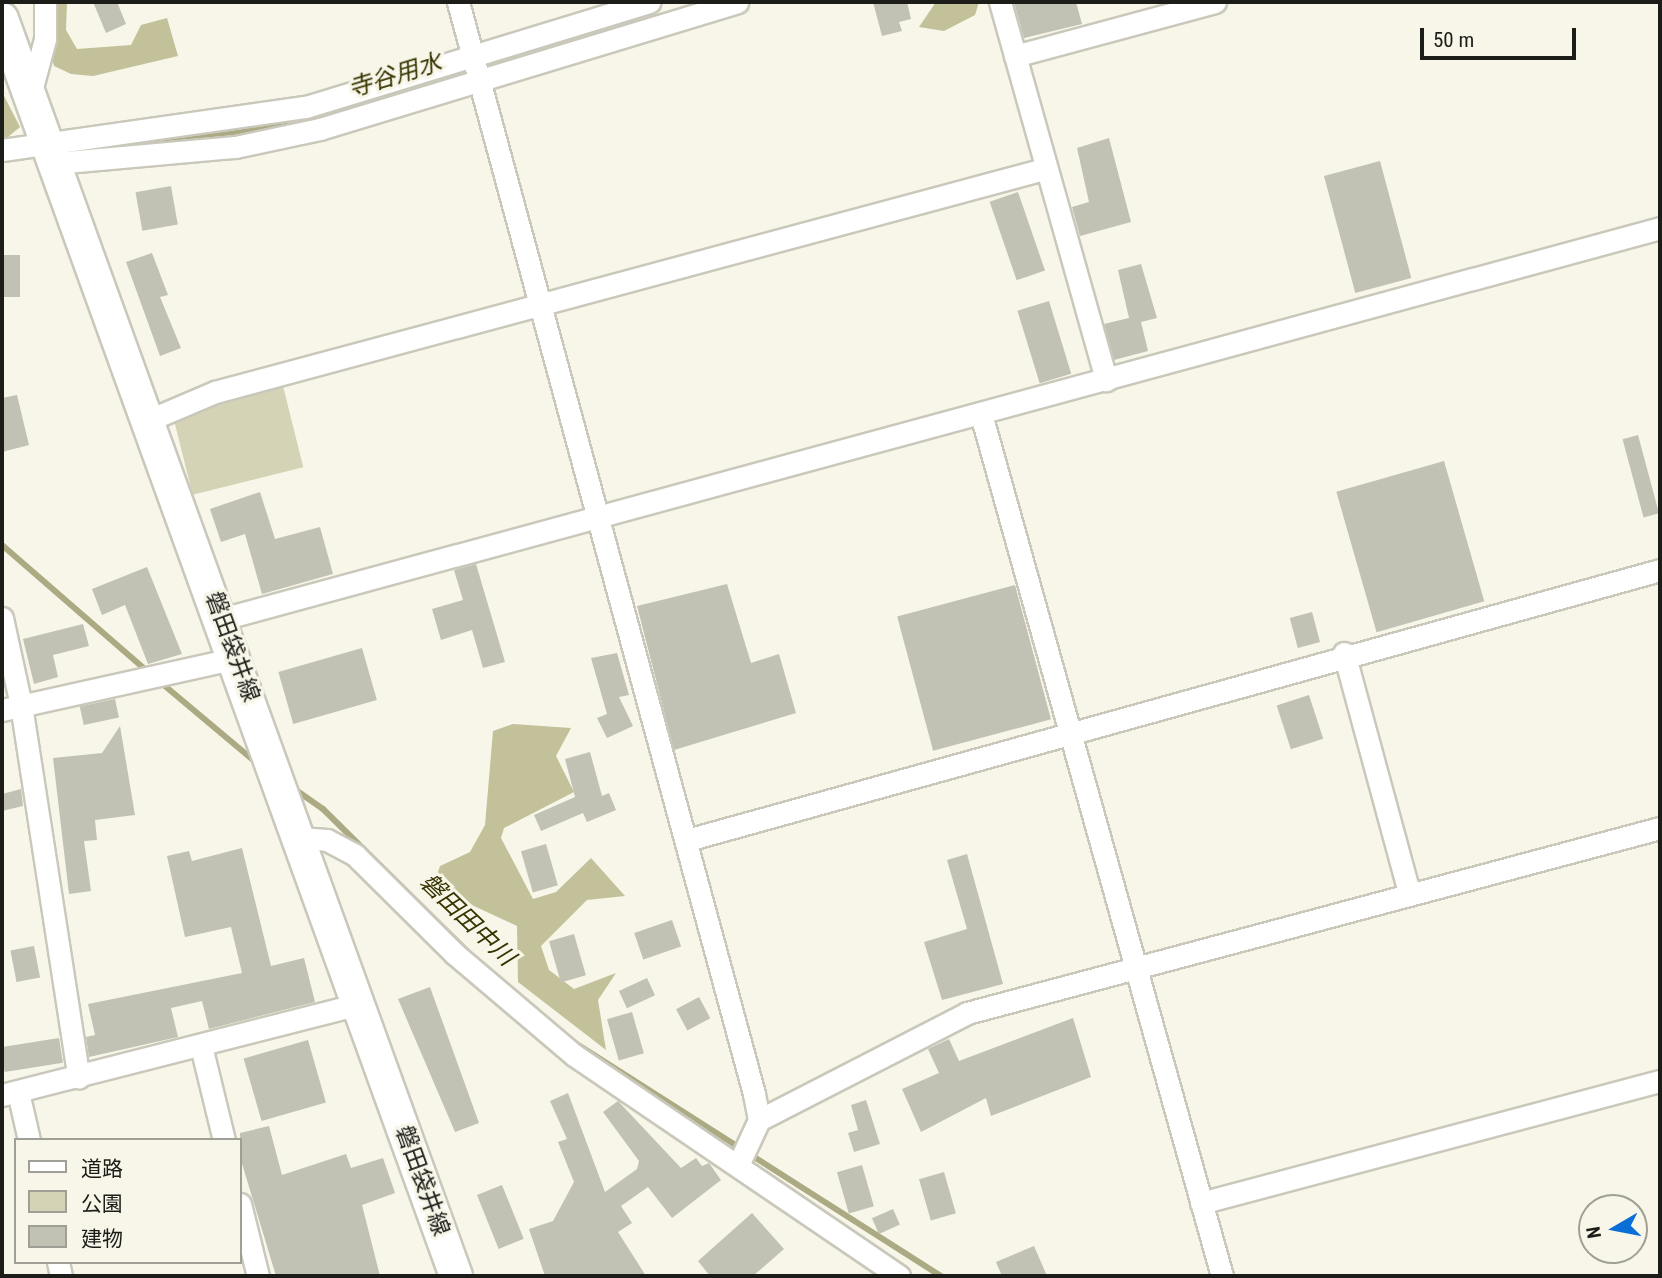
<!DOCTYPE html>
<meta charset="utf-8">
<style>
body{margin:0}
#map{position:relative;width:1662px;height:1278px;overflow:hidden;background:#f7f6e9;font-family:"Roboto Condensed","Noto Sans JP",sans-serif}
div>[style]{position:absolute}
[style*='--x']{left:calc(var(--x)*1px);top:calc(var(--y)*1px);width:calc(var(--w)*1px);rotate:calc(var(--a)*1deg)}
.green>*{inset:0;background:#d4d3b5;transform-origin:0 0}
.forest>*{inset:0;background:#c3c199}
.stream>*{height:6px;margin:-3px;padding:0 3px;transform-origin:3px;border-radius:3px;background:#abaa82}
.building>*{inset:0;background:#c1c1b4;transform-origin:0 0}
.roads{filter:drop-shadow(2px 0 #c9c8bb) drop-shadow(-2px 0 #c9c8bb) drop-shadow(0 2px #c9c8bb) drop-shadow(0 -2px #c9c8bb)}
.minor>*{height:21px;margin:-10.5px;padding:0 10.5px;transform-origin:10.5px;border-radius:10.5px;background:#fff}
.secondary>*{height:32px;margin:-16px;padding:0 16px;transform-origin:16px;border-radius:16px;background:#fff}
span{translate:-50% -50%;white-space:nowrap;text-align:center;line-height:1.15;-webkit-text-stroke:6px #f7f6e9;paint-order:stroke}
.street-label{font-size:23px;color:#1c1c18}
.water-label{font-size:24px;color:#383401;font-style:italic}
.frame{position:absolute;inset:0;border:4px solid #1c1c18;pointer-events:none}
.legend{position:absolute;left:14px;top:1138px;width:228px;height:126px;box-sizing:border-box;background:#f7f6e9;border:2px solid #9f9f95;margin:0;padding:9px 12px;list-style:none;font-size:21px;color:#1c1c18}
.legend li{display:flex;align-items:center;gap:14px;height:35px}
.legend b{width:35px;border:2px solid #9f9f95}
.north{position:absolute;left:1578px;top:1194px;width:70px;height:70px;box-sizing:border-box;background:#f7f6e9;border:2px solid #9f9f95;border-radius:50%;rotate:260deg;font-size:19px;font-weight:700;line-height:28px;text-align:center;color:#1c1c18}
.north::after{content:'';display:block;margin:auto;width:24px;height:32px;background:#0a6ed7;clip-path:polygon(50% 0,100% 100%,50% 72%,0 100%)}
.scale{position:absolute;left:1420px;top:28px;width:156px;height:32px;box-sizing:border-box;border:4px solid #1c1c18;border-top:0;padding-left:9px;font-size:21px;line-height:24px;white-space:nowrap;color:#1c1c18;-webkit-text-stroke:5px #f7f6e9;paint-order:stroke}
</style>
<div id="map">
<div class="green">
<div style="left:280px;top:374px;width:96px;height:114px;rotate:76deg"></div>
</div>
<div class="forest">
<div style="clip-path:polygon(54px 2px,67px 2px,66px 30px,77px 49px,131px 45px,141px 25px,167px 18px,178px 56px,93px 76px,71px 74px,54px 66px,50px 49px)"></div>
<div style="clip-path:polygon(936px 2px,979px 2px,975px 15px,944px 31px,919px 27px)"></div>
<div style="clip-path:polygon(2px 92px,20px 127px,2px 142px)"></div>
<div style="clip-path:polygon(513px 724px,571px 728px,556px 756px,574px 792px,504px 828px,501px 838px,533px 899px,556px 892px,591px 858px,625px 896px,587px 900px,541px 946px,549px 970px,574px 989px,616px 973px,598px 1000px,606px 1050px,518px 982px,517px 926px,433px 887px,440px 866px,470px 852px,485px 825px,493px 731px)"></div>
</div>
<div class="stream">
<div style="--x:451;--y:78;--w:24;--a:-17"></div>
<div style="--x:113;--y:147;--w:178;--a:-7.1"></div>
<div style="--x:2;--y:545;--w:194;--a:41"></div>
<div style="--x:159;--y:681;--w:129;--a:40"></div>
<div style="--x:293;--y:788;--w:37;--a:35"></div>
<div style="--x:323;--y:809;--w:208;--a:44.6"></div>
<div style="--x:572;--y:1041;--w:437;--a:32.5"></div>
</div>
<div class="building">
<div style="clip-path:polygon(93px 2px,117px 2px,126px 24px,106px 33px)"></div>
<div style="clip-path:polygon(873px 2px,907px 2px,911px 19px,899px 22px,902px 31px,882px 36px)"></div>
<div style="clip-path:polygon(1014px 2px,1076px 2px,1082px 24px,1024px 38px)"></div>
<div style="clip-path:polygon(1109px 138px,1131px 222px,1080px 236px,1072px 207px,1089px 202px,1077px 148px)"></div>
<div style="left:1380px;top:161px;width:121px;height:58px;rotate:75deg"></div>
<div style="left:171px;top:186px;width:39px;height:36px;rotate:80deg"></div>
<div style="left:1018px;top:192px;width:83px;height:30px;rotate:71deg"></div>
<div style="clip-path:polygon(152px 253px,168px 295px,160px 297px,181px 348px,160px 356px,126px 262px)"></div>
<div style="left:2px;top:255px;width:18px;height:42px"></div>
<div style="clip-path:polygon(1141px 264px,1157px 318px,1141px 322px,1148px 351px,1114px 360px,1104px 324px,1129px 318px,1118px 270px)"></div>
<div style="left:1049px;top:301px;width:76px;height:33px;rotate:73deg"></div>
<div style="clip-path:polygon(17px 395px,29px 445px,2px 452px,2px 398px)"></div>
<div style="left:1638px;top:435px;width:81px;height:16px;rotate:75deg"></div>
<div style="left:1444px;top:461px;width:146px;height:112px;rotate:74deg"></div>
<div style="clip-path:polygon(260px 492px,275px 539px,320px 527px,333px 574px,262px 594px,245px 534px,221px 542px,210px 509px)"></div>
<div style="clip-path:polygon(476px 564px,505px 662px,483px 668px,472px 630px,441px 640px,432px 609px,463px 600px,454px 570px)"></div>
<div style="clip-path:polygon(147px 567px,182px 654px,148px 664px,125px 605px,102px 615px,92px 589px)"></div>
<div style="clip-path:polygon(727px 584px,751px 663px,779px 654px,796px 713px,674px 750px,637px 606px)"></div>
<div style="left:1015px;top:585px;width:139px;height:122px;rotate:75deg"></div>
<div style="left:1312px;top:612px;width:31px;height:23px;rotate:75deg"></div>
<div style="clip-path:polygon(83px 624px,89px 646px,53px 655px,58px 677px,34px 684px,23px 639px)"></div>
<div style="left:362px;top:648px;width:54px;height:87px;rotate:74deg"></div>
<div style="clip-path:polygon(617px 653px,629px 695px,619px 697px,633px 726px,607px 738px,597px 718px,607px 714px,591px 658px)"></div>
<div style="left:1309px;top:695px;width:46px;height:34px;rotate:72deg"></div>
<div style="left:115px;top:699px;width:19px;height:36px;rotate:78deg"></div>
<div style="clip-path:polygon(120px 726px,135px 815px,95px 820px,97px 840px,84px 841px,91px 891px,69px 894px,53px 758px,102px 753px)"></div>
<div style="clip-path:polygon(590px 752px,602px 796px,609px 793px,616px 810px,587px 822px,583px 813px,541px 831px,534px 815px,575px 797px,565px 759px)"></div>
<div style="clip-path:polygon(21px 789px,23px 806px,2px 811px,2px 794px)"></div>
<div style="left:546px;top:844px;width:43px;height:26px;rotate:74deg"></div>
<div style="clip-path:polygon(242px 848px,271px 966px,304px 958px,315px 1002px,209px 1029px,202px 1001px,171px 1008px,178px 1037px,89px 1057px,86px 1037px,95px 1035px,88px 1004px,242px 973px,231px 927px,185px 937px,167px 856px,189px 851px,192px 861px)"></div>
<div style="clip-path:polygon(967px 854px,1003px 984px,942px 1000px,924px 942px,967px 929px,947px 860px)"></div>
<div style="left:672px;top:920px;width:28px;height:40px;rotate:71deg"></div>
<div style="left:574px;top:934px;width:43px;height:26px;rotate:74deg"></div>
<div style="left:34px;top:946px;width:32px;height:24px;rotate:79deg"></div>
<div style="left:647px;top:978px;width:19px;height:31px;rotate:65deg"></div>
<div style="clip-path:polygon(430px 987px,479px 1123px,455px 1132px,398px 999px)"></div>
<div style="left:699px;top:997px;width:24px;height:26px;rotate:62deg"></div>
<div style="left:632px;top:1012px;width:43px;height:26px;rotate:74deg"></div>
<div style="clip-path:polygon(1073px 1018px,1091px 1077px,991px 1116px,986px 1098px,921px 1132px,902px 1089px,939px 1073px,928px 1049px,949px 1039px,959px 1061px)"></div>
<div style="left:59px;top:1038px;width:25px;height:59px;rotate:81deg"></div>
<div style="left:308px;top:1040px;width:65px;height:67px;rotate:74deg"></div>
<div style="clip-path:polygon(568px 1093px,605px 1192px,637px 1169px,639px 1161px,603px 1112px,618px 1101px,681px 1168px,696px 1158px,702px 1166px,709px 1163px,721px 1180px,672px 1218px,648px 1187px,621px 1206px,632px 1223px,618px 1232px,646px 1276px,545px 1276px,529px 1229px,553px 1221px,574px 1182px,558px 1142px,567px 1139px,550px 1101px)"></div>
<div style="clip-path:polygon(866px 1100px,880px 1144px,854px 1152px,848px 1133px,858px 1130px,851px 1105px)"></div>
<div style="clip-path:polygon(269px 1126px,282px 1175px,346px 1154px,351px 1168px,383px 1158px,395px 1193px,362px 1205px,380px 1276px,276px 1276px,240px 1157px,240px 1133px)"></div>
<div style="left:862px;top:1165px;width:43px;height:26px;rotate:74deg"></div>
<div style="left:944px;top:1172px;width:43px;height:26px;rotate:74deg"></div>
<div style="left:502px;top:1185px;width:58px;height:27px;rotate:68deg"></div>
<div style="left:893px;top:1209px;width:17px;height:23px;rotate:66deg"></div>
<div style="clip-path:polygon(752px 1213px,784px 1249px,753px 1276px,710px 1276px,698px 1261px)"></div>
<div style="clip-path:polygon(1034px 1246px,1047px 1276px,1002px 1276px,996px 1262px)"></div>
</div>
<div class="roads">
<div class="minor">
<div style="--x:458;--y:2;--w:1131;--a:74.83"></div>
<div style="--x:754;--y:1094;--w:26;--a:79"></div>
<div style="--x:759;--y:1120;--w:47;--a:114.9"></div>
<div style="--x:1000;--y:2;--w:393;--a:74.3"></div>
<div style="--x:1015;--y:56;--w:207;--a:-15.1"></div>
<div style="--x:30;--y:95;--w:58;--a:-75"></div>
<div style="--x:45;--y:39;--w:37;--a:-90"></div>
<div style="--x:2;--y:150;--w:307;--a:-8.1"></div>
<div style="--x:306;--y:107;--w:359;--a:-17"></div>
<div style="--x:55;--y:163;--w:181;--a:-5.1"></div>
<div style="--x:235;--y:147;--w:87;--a:-12"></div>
<div style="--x:320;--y:129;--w:436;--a:-16.9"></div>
<div style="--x:981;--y:414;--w:895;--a:74.38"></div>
<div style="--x:149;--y:420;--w:72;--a:-23"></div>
<div style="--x:215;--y:392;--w:858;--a:-15.06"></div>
<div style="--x:2;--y:618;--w:89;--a:77.7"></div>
<div style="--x:21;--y:705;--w:377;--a:81.2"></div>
<div style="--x:222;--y:619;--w:1490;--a:-15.21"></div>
<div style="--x:1344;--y:653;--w:248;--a:74.8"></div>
<div style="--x:2;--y:710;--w:240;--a:-12.5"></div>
<div style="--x:300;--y:838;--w:27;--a:4"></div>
<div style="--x:327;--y:840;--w:32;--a:28"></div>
<div style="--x:355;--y:855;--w:141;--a:44.7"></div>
<div style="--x:455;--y:954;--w:156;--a:40.3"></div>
<div style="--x:574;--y:1055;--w:393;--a:34.2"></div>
<div style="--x:687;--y:840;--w:1010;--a:-15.51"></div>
<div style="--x:201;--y:1046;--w:97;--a:76.3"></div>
<div style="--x:18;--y:1092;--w:49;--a:77.1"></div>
<div style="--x:2;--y:1095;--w:368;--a:-14.3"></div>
<div style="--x:759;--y:1120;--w:234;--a:-27.2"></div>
<div style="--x:967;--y:1013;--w:717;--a:-14.95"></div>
<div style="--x:1201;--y:1203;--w:475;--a:-14.9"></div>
<div style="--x:240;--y:1204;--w:74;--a:76"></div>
<div style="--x:58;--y:1262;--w:14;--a:78"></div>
</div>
<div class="secondary">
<div style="--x:2;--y:19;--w:1336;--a:70.14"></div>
</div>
</div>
<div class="street-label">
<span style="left:232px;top:647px;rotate:70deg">磐田袋井線</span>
<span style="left:422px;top:1181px;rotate:70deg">磐田袋井線</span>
</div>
<div class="water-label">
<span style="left:395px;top:76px;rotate:-17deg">寺谷用水</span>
<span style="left:467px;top:920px;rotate:44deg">磐田田中川</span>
</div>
<div class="frame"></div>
<ul class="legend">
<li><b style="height:9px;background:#fff"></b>道路</li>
<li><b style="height:19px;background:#d4d3b5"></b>公園</li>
<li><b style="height:19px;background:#c1c1b4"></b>建物</li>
</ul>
<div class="north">N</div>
<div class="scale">50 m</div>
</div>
